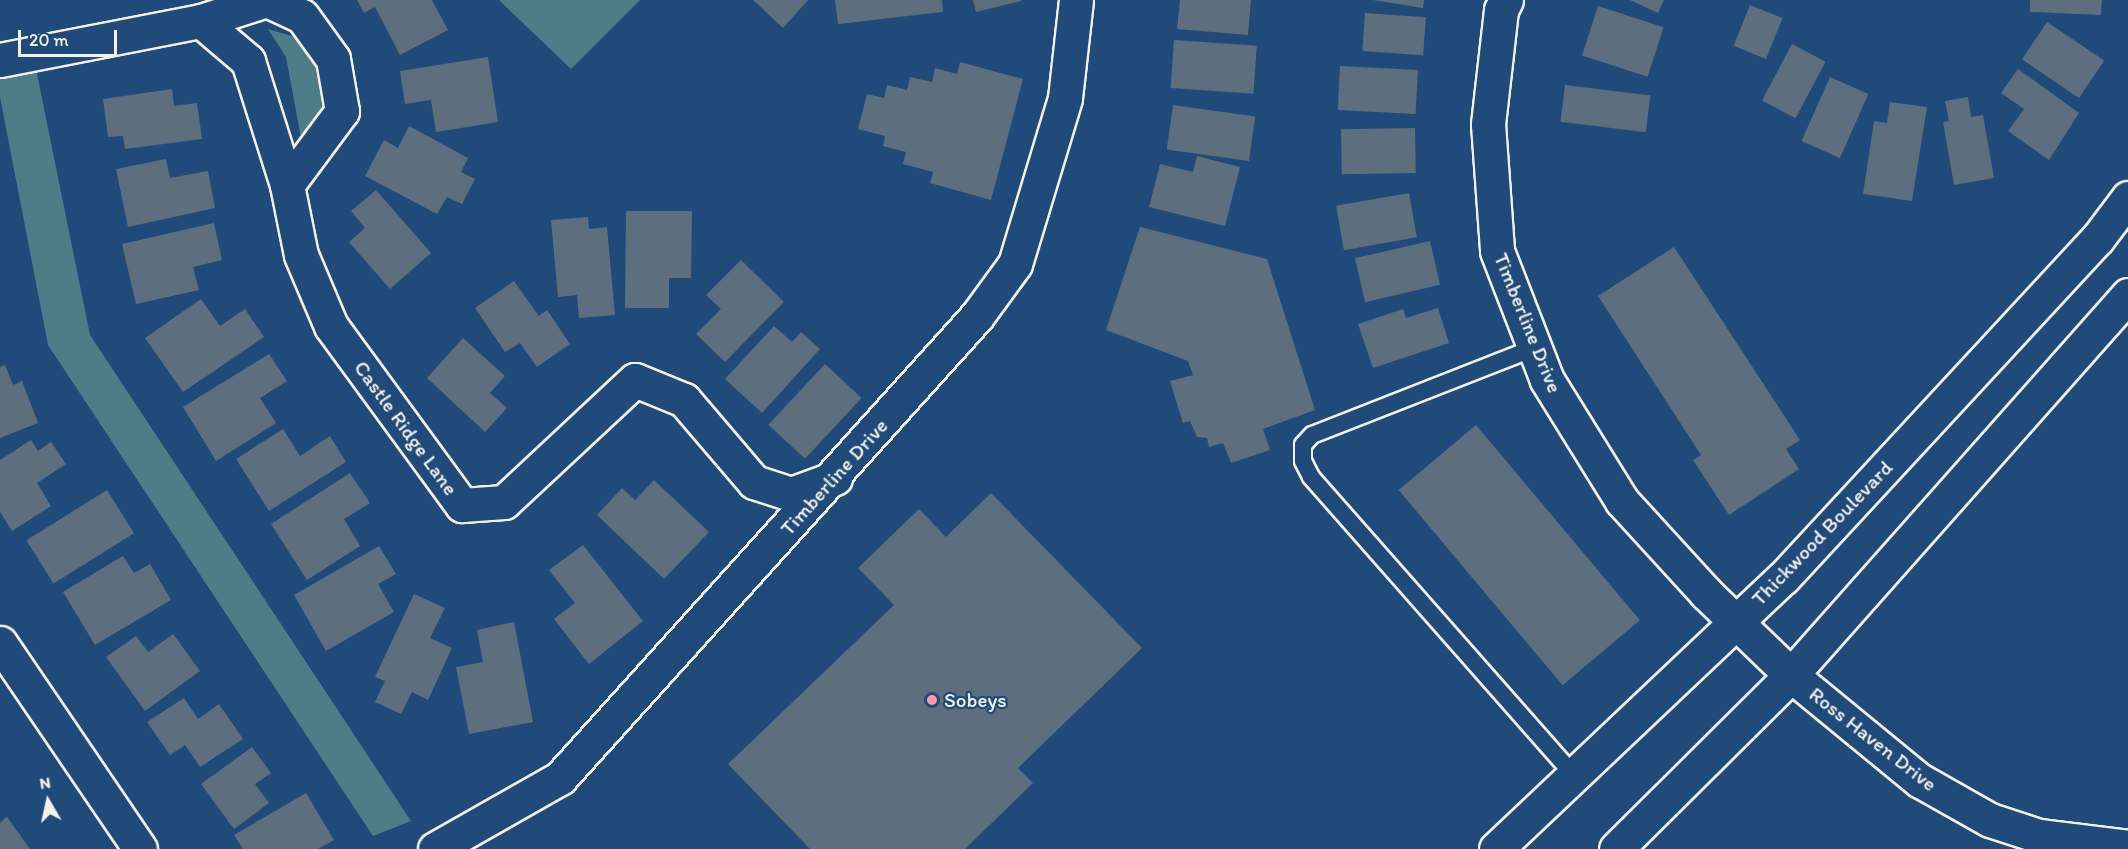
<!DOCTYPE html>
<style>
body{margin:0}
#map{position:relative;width:2128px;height:849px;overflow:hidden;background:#1f4a7a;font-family:Itim,sans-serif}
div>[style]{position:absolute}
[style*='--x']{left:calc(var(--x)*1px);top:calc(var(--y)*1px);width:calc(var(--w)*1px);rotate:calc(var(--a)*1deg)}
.green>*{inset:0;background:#4e7d87}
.building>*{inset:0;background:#5d6f7e;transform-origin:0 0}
.roads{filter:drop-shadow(2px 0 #f4f1e8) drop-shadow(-2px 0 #f4f1e8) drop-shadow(0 2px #f4f1e8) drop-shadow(0 -2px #f4f1e8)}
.service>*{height:16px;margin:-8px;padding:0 8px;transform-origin:8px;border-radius:8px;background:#1f4a7a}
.minor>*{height:33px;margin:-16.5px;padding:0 16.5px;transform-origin:16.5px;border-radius:16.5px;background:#1f4a7a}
.secondary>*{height:33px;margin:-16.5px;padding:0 16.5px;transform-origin:16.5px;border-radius:16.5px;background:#1f4a7a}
.dots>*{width:16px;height:16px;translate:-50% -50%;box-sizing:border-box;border:3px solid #1f4a7a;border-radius:50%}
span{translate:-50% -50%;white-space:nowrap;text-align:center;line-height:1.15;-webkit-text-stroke:4.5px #1f4a7a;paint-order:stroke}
.street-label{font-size:21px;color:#f4f1e8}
.poi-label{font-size:21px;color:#f4f1e8}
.left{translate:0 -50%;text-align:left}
.north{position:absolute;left:18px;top:771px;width:60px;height:60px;-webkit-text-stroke:4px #1f4a7a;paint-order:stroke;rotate:351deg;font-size:16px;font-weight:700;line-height:24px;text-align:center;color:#f4f1e8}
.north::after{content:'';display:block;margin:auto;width:21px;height:27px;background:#f4f1e8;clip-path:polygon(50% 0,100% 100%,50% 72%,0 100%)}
.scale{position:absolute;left:18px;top:30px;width:99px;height:27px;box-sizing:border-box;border:3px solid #f4f1e8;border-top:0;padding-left:8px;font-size:18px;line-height:21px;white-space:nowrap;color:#f4f1e8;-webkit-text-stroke:4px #1f4a7a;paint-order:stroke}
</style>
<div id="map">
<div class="green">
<div style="clip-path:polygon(499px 0,640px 0,571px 69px)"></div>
<div style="clip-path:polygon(268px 29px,295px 37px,313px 55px,324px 100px,311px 133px,301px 138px,286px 57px)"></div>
<div style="clip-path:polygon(36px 69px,90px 335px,411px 821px,373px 836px,48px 345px,0 97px,0 74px)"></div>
</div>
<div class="building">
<div style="clip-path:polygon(357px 0,432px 0,448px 30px,400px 55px,375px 7px,364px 13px)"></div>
<div style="clip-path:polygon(753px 0,808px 0,783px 28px)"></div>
<div style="clip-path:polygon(835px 0,942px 0,943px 12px,838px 24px)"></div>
<div style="clip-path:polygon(973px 0,1021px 0,1021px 1px,976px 12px)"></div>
<div style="clip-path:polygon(1180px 0,1251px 0,1248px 35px,1177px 29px)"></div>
<div style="clip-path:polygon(1373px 0,1424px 0,1423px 8px)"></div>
<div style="clip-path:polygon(1630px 0,1664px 0,1658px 13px)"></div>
<div style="clip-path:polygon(2030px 0,2102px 0,2101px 15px,2030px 12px)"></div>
<div style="left:1750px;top:5px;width:35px;height:44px;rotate:22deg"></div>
<div style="left:1598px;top:6px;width:69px;height:52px;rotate:18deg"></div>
<div style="left:1365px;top:13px;width:61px;height:38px;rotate:4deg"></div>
<div style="left:2047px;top:22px;width:69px;height:45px;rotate:34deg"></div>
<div style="left:1174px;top:40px;width:83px;height:48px;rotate:4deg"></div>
<div style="left:1792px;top:44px;width:38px;height:64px;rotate:28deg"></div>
<div style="clip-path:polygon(488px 57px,498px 122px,436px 132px,431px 100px,405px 104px,400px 71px)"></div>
<div style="clip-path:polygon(960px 62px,1023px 79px,991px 200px,930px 183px,933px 172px,903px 164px,906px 152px,883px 146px,885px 136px,858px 129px,867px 94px,884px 98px,887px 85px,907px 90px,910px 77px,932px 82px,935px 68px,957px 74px)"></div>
<div style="left:1340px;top:66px;width:78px;height:44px;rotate:3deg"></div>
<div style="clip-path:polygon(2018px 69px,2079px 113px,2049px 160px,2008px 131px,2024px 109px,2001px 93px)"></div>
<div style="left:1830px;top:77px;width:42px;height:70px;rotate:24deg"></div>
<div style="left:1565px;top:85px;width:86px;height:37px;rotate:7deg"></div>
<div style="clip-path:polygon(172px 89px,174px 106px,197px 103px,202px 139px,125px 149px,123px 136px,108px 137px,103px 99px)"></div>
<div style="clip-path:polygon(1968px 97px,1971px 117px,1983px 115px,1994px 178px,1954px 185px,1943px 122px,1949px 121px,1945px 101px)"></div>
<div style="clip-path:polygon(1890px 102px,1927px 107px,1912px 201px,1863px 194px,1874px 121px,1887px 123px)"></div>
<div style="left:1173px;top:105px;width:83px;height:45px;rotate:8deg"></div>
<div style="clip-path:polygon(409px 126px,468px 158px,461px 172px,475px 179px,462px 204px,447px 197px,437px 214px,365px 176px,384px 140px,398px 148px)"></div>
<div style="left:1415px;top:128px;width:45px;height:74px;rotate:89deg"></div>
<div style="clip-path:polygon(1197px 156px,1240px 167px,1225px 226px,1149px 207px,1160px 164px,1193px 172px)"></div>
<div style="clip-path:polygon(166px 159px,170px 178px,208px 171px,215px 208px,128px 227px,116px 169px)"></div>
<div style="clip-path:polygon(376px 190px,431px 253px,390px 289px,349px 242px,365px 228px,351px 211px)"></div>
<div style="left:1409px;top:193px;width:45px;height:74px;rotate:80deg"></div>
<div style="clip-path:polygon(626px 211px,692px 211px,691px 278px,669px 278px,669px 308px,625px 308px)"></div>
<div style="clip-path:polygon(588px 217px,589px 229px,607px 227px,615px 315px,579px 318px,577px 295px,558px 297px,551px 220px)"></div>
<div style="clip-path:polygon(214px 223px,222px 260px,193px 267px,199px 290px,136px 304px,122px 244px)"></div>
<div style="clip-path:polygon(1140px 227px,1267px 259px,1315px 410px,1263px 429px,1270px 450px,1231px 463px,1223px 443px,1209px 447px,1207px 438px,1197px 437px,1190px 421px,1183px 423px,1170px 381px,1193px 375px,1188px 361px,1106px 330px)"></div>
<div style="left:1430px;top:241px;width:45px;height:77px;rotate:77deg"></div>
<div style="clip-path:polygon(1674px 247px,1800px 440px,1786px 449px,1799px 469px,1729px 515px,1693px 460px,1701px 455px,1598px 296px)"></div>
<div style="clip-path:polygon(741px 260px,784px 302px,725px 362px,696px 334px,721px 309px,706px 295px)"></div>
<div style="clip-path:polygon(514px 281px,539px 316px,547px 310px,570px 344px,537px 367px,520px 343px,505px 352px,475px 308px)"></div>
<div style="clip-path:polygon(201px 299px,220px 326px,245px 309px,264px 337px,183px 392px,145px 338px)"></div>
<div style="clip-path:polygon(1438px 308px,1449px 343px,1373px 368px,1358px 324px,1403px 309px,1406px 318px)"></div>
<div style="clip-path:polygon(774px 326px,792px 342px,801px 332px,820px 349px,762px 413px,725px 379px)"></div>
<div style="clip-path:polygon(463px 338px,505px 376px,490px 393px,507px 408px,485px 432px,427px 378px)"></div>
<div style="clip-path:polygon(269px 354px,287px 381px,260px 398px,276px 423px,216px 461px,183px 407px)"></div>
<div style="left:825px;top:364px;width:50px;height:83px;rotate:43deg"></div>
<div style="clip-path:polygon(5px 365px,13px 385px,22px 381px,38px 423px,0 438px,0 367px)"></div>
<div style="left:1476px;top:425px;width:255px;height:101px;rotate:50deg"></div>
<div style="clip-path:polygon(283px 429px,300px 456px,330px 436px,346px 462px,269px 511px,236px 459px)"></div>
<div style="clip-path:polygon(31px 440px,38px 451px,51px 442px,66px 464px,37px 483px,51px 506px,12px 531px,0 512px,0 460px)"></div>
<div style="clip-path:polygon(350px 473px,370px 503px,344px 519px,360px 546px,307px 580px,271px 524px)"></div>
<div style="clip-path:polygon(654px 480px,709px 532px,664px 579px,597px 515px,622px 488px,635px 500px)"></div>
<div style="left:107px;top:490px;width:51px;height:95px;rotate:58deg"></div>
<div style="clip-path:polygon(991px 493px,1142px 648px,1018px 768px,1033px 783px,965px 849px,810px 849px,728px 764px,894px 605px,858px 568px,919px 509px,946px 537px)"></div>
<div style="clip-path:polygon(583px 545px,643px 621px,589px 664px,554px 619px,575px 603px,549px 570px)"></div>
<div style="clip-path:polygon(379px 546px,396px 574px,378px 584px,394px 612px,326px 651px,294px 595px)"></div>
<div style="clip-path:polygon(123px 556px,134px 573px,150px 564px,171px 600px,95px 645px,63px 592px)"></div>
<div style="clip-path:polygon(414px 594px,445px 608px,430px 638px,452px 648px,428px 700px,412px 692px,401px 714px,375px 702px,385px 681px,375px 677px)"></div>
<div style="clip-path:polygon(514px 622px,533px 722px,469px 734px,456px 667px,483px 662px,477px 630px)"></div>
<div style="clip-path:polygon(173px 634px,200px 671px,145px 711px,106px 657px,136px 636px,148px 652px)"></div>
<div style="clip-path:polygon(184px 698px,198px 719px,219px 704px,243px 739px,200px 767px,185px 745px,170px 755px,147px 722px)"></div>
<div style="clip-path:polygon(252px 747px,271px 773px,255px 784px,269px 803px,234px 829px,201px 784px)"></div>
<div style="clip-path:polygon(306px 793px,334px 840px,318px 849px,243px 849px,234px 835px)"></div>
<div style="clip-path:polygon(7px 817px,30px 849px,0 849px,0 823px)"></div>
</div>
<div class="roads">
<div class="service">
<div style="--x:1534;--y:348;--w:238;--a:158.6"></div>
<div style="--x:1312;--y:435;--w:13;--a:132"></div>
<div style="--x:1303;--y:445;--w:16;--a:90"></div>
<div style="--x:1303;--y:461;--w:18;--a:63"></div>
<div style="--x:1311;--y:477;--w:399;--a:48.6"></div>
</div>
<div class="minor">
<div style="--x:1506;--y:0;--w:11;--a:117"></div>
<div style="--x:1501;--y:10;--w:115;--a:96.5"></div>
<div style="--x:1488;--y:124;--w:127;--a:85.9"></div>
<div style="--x:1497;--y:251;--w:138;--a:68.8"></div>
<div style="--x:1547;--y:380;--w:142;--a:58.2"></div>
<div style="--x:1622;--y:501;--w:125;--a:47.6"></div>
<div style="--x:1706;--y:593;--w:118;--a:44"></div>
<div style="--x:1791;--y:675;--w:166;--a:39.4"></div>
<div style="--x:1919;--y:780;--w:81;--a:29.4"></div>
<div style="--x:1990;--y:820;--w:52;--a:18.1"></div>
<div style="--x:2039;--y:836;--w:90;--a:7"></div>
<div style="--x:201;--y:21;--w:69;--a:-17.7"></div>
<div style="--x:267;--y:0;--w:38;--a:25"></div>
<div style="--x:302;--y:16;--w:53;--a:54.2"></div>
<div style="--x:333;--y:59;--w:53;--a:80.2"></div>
<div style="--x:342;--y:111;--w:92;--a:126.6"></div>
<div style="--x:0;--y:60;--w:205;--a:-11"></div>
<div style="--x:201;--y:21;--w:62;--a:40.4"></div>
<div style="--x:248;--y:61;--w:130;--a:72.5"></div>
<div style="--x:287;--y:185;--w:71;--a:78.7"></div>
<div style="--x:301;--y:255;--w:77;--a:67.1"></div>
<div style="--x:331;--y:326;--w:222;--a:53.8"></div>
<div style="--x:462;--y:505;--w:42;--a:-4.1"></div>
<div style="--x:504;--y:502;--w:179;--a:-43"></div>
<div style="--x:635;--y:380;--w:53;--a:22.2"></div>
<div style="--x:684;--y:400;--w:108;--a:49.5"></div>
<div style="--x:754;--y:482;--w:39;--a:18"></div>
<div style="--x:791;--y:494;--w:47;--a:-20"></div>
<div style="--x:0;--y:643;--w:249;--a:55.8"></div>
<div style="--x:435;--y:849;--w:144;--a:-29.6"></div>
<div style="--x:560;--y:778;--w:622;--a:-47.93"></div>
<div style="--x:977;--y:316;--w:64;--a:-53.8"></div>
<div style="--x:1015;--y:264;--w:173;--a:-73.2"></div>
<div style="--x:1065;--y:98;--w:99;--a:-83.6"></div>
</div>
<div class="secondary">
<div style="--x:1496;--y:849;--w:395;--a:-43.4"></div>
<div style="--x:1783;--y:578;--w:463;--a:-47.2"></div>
<div style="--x:2098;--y:238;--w:50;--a:-53.1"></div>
<div style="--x:1616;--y:849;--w:247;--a:-44.8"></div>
<div style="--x:1791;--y:675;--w:508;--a:-48.43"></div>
</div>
</div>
<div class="dots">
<div style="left:932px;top:700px;background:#ff9aa2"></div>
</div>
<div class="street-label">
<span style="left:1528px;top:323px;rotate:68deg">Timberline Drive</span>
<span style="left:406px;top:428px;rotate:54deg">Castle Ridge Lane</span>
<span style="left:834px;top:477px;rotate:-48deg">Timberline Drive</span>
<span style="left:1822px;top:533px;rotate:-46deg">Thickwood Boulevard</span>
<span style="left:1873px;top:739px;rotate:38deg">Ross Haven Drive</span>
</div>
<div class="poi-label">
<span class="left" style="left:944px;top:700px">Sobeys</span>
</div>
<div class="north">N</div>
<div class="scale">20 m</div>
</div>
